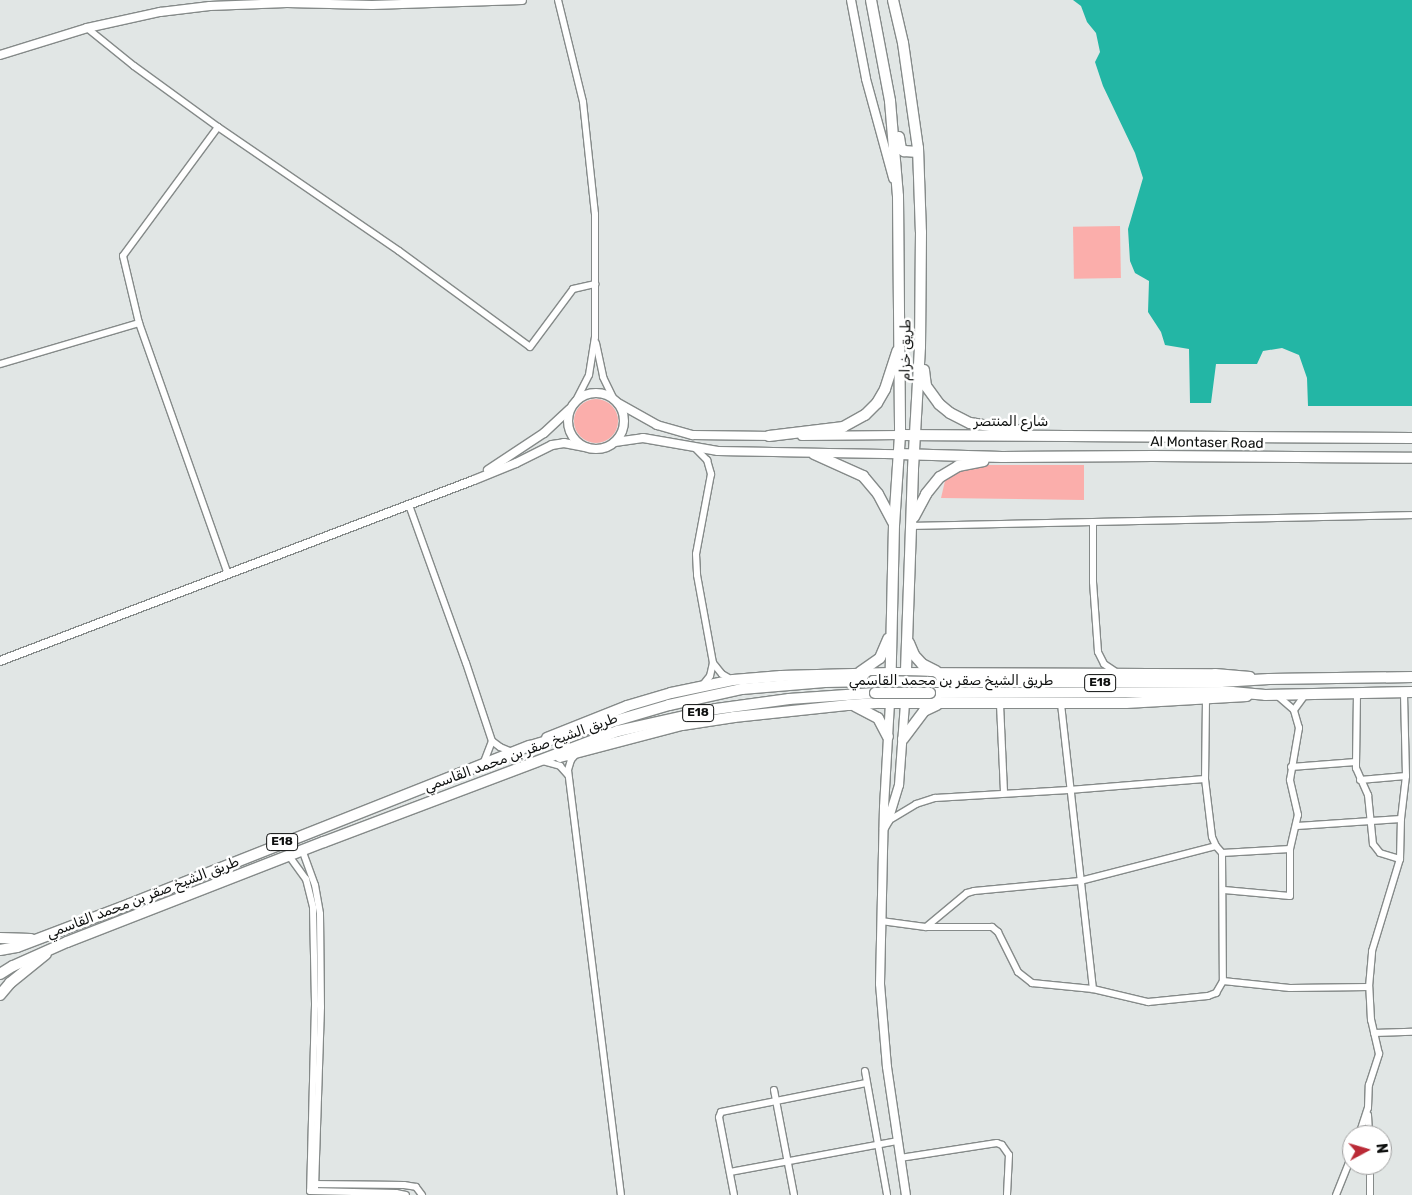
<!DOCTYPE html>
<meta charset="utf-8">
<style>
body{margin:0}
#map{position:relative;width:1412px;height:1195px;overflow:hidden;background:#e1e6e5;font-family:Rubik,"Noto Naskh Arabic",sans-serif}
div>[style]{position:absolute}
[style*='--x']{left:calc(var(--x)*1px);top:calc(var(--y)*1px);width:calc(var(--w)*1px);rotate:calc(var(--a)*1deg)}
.green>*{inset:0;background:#fbaeab;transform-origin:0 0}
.round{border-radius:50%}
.water>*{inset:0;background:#23b6a5}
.roads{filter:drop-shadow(1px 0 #858a89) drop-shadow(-1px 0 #858a89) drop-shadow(0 1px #858a89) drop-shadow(0 -1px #858a89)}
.minor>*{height:6px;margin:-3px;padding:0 3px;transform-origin:3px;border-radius:3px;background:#fff}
.tertiary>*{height:8px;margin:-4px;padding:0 4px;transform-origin:4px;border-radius:4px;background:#fff}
.tertiary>.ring{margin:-4px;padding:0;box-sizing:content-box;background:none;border:8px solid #fff;border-radius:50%}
.primary>*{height:10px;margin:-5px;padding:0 5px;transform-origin:5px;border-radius:5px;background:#fff}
.trunk>*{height:10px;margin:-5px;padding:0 5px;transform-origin:5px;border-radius:5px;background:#fff}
.bridges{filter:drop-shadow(1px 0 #858a89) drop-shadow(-1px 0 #858a89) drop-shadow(0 1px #858a89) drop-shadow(0 -1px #858a89)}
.trunk-bridge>*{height:10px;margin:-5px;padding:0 5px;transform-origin:5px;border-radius:5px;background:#fff}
span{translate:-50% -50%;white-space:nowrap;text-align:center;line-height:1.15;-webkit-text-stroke:5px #fff;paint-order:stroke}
.shield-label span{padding:1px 4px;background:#fff;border:1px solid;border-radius:4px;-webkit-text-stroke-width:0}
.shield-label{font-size:12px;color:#0e100f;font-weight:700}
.street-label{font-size:14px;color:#0e100f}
.north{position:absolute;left:1342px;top:1125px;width:50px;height:50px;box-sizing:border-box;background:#fff;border:1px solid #9f9f9f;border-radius:50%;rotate:84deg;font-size:14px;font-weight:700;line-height:20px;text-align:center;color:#0e100f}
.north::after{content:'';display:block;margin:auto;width:18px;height:22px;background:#ba2a36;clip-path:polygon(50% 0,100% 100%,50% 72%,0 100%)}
</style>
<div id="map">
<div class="green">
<div style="left:1120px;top:226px;width:52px;height:47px;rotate:89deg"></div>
<div class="round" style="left:574px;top:399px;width:44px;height:44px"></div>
<div style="clip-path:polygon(974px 465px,1084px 465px,1084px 500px,941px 498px,945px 481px,957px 470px)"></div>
</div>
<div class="water">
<div style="clip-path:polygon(1073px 0,1412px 0,1412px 406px,1308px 406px,1307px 378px,1299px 355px,1282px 348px,1263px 351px,1257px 364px,1216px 364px,1211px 403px,1190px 403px,1189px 349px,1165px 345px,1161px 332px,1148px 312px,1149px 281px,1135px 273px,1130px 261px,1128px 229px,1143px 178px,1135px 153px,1103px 86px,1095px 62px,1100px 52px,1096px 33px,1087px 22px,1081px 6px)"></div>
</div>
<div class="roads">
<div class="minor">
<div style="--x:558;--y:0;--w:105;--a:76.2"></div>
<div style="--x:583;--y:102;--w:113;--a:83.9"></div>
<div style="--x:595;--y:214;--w:123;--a:90"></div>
<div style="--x:595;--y:337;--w:38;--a:99"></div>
<div style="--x:589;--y:375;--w:30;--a:117"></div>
<div style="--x:87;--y:28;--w:60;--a:39"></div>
<div style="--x:134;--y:66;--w:104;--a:36"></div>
<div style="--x:218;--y:127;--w:219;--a:34.4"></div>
<div style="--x:399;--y:251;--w:162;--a:36.2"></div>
<div style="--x:530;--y:347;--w:72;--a:-53.4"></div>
<div style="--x:573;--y:289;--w:23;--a:-13"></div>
<div style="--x:218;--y:127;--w:160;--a:126.4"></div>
<div style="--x:123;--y:256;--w:69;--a:76.6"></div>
<div style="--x:139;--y:323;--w:266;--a:70.5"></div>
<div style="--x:596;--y:343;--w:35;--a:78"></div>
<div style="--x:603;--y:377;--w:25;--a:64"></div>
<div style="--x:0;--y:364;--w:145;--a:-16.4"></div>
<div style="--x:696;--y:449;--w:16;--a:45"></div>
<div style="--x:707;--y:460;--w:15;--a:74"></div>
<div style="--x:711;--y:474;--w:81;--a:100.6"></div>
<div style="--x:696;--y:554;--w:21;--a:87"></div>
<div style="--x:697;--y:575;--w:89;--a:79.7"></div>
<div style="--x:713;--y:663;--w:13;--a:103"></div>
<div style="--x:710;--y:676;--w:13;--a:129"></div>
<div style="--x:409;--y:505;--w:168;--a:70.2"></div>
<div style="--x:466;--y:663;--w:82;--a:71.6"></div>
<div style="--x:492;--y:741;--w:25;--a:111"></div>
<div style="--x:1093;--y:522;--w:60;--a:90"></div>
<div style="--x:1093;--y:582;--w:70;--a:85.9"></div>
<div style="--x:1098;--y:652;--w:13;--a:63"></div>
<div style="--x:1104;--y:664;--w:14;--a:34"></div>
<div style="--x:912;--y:526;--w:500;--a:-1.26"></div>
<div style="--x:713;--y:663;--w:14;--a:51"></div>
<div style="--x:722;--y:674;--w:12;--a:31"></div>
<div style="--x:1357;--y:693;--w:75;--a:90.8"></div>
<div style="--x:1356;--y:768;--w:30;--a:66"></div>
<div style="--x:1368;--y:795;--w:49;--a:84.2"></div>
<div style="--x:1373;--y:844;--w:11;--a:52"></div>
<div style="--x:1380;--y:853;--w:21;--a:17"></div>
<div style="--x:1206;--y:699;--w:80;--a:90.7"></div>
<div style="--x:1205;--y:779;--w:58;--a:83.1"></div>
<div style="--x:1212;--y:837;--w:10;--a:66"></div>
<div style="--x:1216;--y:846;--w:9;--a:49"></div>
<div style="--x:1222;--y:853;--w:128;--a:89.6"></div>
<div style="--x:1000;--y:704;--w:89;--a:87.4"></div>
<div style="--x:1061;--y:704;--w:287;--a:83.6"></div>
<div style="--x:1294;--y:710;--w:19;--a:-54"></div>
<div style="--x:492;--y:741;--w:10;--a:37"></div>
<div style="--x:500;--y:747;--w:13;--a:23"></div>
<div style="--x:576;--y:754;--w:8;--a:130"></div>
<div style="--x:571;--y:760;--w:10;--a:107"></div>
<div style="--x:568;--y:770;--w:428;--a:82.9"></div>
<div style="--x:543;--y:761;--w:18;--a:16"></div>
<div style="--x:560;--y:766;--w:12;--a:48"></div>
<div style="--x:1291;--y:767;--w:65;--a:-4.4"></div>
<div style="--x:1360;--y:780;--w:46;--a:-5"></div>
<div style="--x:888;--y:821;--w:33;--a:-31"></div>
<div style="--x:916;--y:804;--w:20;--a:-18"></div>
<div style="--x:935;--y:798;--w:134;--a:-3.4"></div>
<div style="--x:1069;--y:790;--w:136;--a:-4.6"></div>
<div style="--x:1297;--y:826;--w:104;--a:-3.9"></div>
<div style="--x:1222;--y:853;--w:68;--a:-3.4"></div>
<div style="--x:304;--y:855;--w:32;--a:70"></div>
<div style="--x:315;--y:885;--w:29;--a:80"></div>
<div style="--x:320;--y:914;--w:93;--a:89.4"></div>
<div style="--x:321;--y:1007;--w:184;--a:91.9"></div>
<div style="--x:292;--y:860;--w:24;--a:54"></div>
<div style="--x:306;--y:879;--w:30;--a:76"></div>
<div style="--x:313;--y:908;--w:97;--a:88.8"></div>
<div style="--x:315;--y:1005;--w:186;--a:91.5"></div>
<div style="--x:310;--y:1191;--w:86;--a:1.3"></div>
<div style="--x:396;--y:1193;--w:10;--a:11"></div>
<div style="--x:1224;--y:890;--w:66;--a:5.2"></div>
<div style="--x:1290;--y:896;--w:47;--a:-90"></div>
<div style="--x:1290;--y:849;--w:35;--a:-77"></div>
<div style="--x:1298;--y:815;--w:36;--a:-103"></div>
<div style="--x:1290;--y:780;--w:53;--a:-80.2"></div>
<div style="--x:1299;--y:728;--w:19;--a:-106"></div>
<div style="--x:1294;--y:710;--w:23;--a:-139"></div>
<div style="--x:881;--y:921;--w:45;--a:7.6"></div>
<div style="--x:926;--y:927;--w:66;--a:0"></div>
<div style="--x:992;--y:927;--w:8;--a:40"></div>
<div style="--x:998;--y:932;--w:45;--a:63.4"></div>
<div style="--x:1018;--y:972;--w:18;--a:38"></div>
<div style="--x:1032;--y:983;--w:61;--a:5.6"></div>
<div style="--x:1093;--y:989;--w:57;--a:13.3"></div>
<div style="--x:1148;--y:1002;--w:60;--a:-5.7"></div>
<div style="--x:1208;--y:996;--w:9;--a:-21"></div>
<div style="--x:1216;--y:993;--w:14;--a:-60"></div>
<div style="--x:1223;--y:981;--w:67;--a:6"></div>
<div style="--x:1290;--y:988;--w:79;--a:-0.7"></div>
<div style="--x:926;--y:927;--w:53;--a:-39.7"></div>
<div style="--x:967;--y:893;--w:7;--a:-16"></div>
<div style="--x:974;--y:891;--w:106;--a:-5.4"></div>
<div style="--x:1080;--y:881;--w:140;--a:-14.4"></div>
<div style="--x:1374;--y:1033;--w:38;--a:-2"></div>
<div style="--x:865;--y:1071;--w:126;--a:79.9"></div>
<div style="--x:774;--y:1090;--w:107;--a:79.2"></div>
<div style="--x:1368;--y:1115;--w:20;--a:87"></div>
<div style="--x:1359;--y:1135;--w:28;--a:-72"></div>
<div style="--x:1368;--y:1108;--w:23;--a:-88"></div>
<div style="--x:1369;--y:1085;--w:33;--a:-72"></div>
<div style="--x:1379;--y:1054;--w:35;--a:-103"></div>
<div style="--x:1371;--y:1020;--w:33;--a:-93"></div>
<div style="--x:1369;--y:987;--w:36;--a:-85"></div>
<div style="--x:1372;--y:951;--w:96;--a:-73.1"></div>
<div style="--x:1400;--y:859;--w:40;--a:-88.6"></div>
<div style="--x:1401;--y:819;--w:43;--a:-83.4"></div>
<div style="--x:1406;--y:776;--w:84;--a:-91.4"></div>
<div style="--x:900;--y:1158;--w:98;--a:-8.8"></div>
<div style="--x:997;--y:1143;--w:5;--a:22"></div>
<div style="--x:1002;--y:1145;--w:12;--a:55"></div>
<div style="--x:1009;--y:1155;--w:40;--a:92.9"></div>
<div style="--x:730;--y:1172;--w:171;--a:-10.5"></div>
<div style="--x:312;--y:1184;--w:92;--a:0.6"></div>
<div style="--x:404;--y:1185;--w:12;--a:9"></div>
<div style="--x:416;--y:1187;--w:10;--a:53"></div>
<div style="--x:734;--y:1195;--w:79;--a:-100.9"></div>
<div style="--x:719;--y:1117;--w:5;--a:-68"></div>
<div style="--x:721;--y:1112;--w:148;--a:-11.3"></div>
<div style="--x:1336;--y:1195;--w:43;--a:-68.2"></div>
<div style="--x:1370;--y:1195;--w:30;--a:-90"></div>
</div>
<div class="tertiary">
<div style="--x:851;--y:0;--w:80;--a:79.2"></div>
<div style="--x:866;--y:79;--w:103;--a:74.7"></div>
<div style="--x:0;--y:55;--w:91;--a:-17.2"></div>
<div style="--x:87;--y:28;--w:75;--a:-12.4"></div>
<div style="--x:160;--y:12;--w:50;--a:-6.8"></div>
<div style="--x:210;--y:6;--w:77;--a:-2.2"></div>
<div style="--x:287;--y:3;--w:85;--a:1.3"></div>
<div style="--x:372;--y:5;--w:150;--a:-1.9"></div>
<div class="ring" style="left:568px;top:393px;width:48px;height:48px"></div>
<div style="--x:618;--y:403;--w:45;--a:29.4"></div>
<div style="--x:657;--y:425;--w:37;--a:16"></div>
<div style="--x:693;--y:435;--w:80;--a:0.7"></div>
<div style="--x:802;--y:436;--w:98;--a:-0.6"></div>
<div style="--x:615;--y:442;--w:28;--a:-8"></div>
<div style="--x:643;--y:438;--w:76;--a:9.8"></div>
<div style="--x:718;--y:451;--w:180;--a:1"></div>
<div style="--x:488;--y:470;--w:67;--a:-33.5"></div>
<div style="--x:544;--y:433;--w:35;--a:-43"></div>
<div style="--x:0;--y:661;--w:507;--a:-20.9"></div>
<div style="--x:474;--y:480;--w:45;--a:-22"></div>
<div style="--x:516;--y:463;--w:40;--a:-26.6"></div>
<div style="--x:552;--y:445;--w:12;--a:-9"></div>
<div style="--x:564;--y:443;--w:20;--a:11"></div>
<div style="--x:890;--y:703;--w:104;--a:93.3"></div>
<div style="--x:884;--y:807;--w:177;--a:91.3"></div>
<div style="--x:880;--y:984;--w:83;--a:85.2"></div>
<div style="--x:887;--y:1067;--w:129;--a:81.6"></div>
<div style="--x:884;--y:828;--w:8;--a:-60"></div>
<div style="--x:888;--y:821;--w:38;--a:-73"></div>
<div style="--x:899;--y:785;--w:82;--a:-85.8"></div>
</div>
<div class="primary">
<div style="--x:871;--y:0;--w:103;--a:79.3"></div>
<div style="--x:890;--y:101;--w:95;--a:85.2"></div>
<div style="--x:898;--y:196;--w:239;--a:89.5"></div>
<div style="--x:900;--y:435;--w:90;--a:93.8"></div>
<div style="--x:894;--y:525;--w:176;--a:91.3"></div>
<div style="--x:893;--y:0;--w:44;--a:76.9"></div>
<div style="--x:903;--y:43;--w:106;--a:81.9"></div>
<div style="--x:918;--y:148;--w:84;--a:88"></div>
<div style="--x:921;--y:232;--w:115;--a:90.5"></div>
<div style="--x:920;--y:347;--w:123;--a:93.3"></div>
<div style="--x:913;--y:470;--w:231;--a:92"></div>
<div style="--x:899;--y:137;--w:12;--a:81"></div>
<div style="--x:901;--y:149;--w:4;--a:34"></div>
<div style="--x:904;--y:151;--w:14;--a:4"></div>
<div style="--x:924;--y:370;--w:16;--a:83"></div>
<div style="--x:926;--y:386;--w:22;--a:54"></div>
<div style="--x:939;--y:404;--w:14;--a:39"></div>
<div style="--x:950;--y:413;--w:22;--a:27"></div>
<div style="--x:970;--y:423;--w:54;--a:8.6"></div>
<div style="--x:900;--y:435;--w:512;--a:0.34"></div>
<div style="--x:769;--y:436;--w:75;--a:-6.9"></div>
<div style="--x:843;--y:427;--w:25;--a:-29"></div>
<div style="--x:865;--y:415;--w:17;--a:-45"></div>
<div style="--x:877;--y:403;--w:16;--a:-60"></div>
<div style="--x:885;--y:389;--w:40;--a:-72"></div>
<div style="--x:814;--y:454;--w:54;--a:24.2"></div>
<div style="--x:863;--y:476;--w:23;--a:50"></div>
<div style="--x:878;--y:494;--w:32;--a:62"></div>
<div style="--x:898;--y:454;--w:104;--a:1.7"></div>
<div style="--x:1002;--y:457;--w:151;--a:-0.4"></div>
<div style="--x:1153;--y:456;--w:259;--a:0.4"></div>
<div style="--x:914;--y:517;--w:26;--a:-62"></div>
<div style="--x:926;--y:494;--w:22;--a:-51"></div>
<div style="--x:940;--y:477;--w:21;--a:-31"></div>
<div style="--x:958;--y:466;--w:26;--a:-11"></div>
<div style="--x:909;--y:643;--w:13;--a:67"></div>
<div style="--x:914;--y:655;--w:12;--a:48"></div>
<div style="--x:922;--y:664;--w:16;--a:27"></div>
<div style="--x:860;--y:672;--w:24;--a:-35"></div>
<div style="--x:880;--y:658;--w:21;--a:-67"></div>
<div style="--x:855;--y:706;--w:26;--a:28"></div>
<div style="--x:878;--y:718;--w:21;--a:62"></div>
<div style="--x:547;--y:738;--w:86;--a:-21.8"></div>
<div style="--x:627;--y:706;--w:46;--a:-16.5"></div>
<div style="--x:671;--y:693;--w:63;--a:-11.8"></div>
<div style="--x:733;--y:680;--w:48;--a:-4.8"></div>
<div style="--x:781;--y:676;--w:109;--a:-1.6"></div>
<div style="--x:890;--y:673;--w:325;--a:0.2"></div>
<div style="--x:1215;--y:674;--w:35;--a:5"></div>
<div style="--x:903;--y:739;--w:35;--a:-53"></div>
<div style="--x:924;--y:711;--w:14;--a:-25"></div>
<div style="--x:560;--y:757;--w:126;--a:-14.7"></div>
<div style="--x:682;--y:725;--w:53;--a:-8.7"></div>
<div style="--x:734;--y:717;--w:116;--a:-6"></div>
<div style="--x:849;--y:705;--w:31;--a:-4"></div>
<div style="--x:880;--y:703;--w:246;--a:0"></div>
<div style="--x:1126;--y:703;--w:121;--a:-3.3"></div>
</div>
<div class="trunk">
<div style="--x:931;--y:682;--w:290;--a:0"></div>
<div style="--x:1221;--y:682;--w:48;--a:-3.6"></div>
<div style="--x:1269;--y:679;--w:143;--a:-0.8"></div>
<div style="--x:930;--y:693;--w:302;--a:-0.2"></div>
<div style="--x:1232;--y:692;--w:33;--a:5"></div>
<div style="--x:1265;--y:695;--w:147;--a:-1.2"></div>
<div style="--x:0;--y:938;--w:31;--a:2"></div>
<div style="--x:0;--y:950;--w:17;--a:-10"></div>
<div style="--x:17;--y:947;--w:121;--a:-20.8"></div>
<div style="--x:130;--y:904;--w:430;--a:-21.6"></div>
<div style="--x:530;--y:746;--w:145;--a:-16.4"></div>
<div style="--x:669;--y:705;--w:75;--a:-12.4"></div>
<div style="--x:742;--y:689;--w:83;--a:-4.8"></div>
<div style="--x:825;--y:682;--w:48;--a:-1.2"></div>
<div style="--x:0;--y:974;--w:15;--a:-32"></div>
<div style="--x:13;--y:966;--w:59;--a:-24"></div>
<div style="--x:67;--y:942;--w:276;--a:-21.3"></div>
<div style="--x:324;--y:842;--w:314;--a:-20.7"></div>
<div style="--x:618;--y:731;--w:100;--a:-12.7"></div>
<div style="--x:716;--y:709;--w:74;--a:-7.8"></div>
<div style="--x:789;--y:699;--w:86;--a:-4"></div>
<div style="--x:0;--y:995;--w:16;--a:-50"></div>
<div style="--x:10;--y:983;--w:46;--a:-38.9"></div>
</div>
</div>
<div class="bridges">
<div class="trunk-bridge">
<div style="--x:873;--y:681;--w:58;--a:1"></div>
<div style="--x:875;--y:693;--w:55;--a:0"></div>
</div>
</div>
<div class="shield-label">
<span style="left:1100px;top:683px">E18</span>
<span style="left:698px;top:713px">E18</span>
<span style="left:282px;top:842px">E18</span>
</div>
<div class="street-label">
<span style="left:906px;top:350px;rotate:-89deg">طريق خزام</span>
<span style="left:1011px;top:422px">شارع المنتصر</span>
<span style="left:1207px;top:443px;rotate:1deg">Al Montaser Road</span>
<span style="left:951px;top:681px">طريق الشيخ صقر بن محمد القاسمي</span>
<span style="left:521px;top:753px;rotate:-20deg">طريق الشيخ صقر بن محمد القاسمي</span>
<span style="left:143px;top:898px;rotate:-21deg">طريق الشيخ صقر بن محمد القاسمي</span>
</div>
<div class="north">N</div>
</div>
